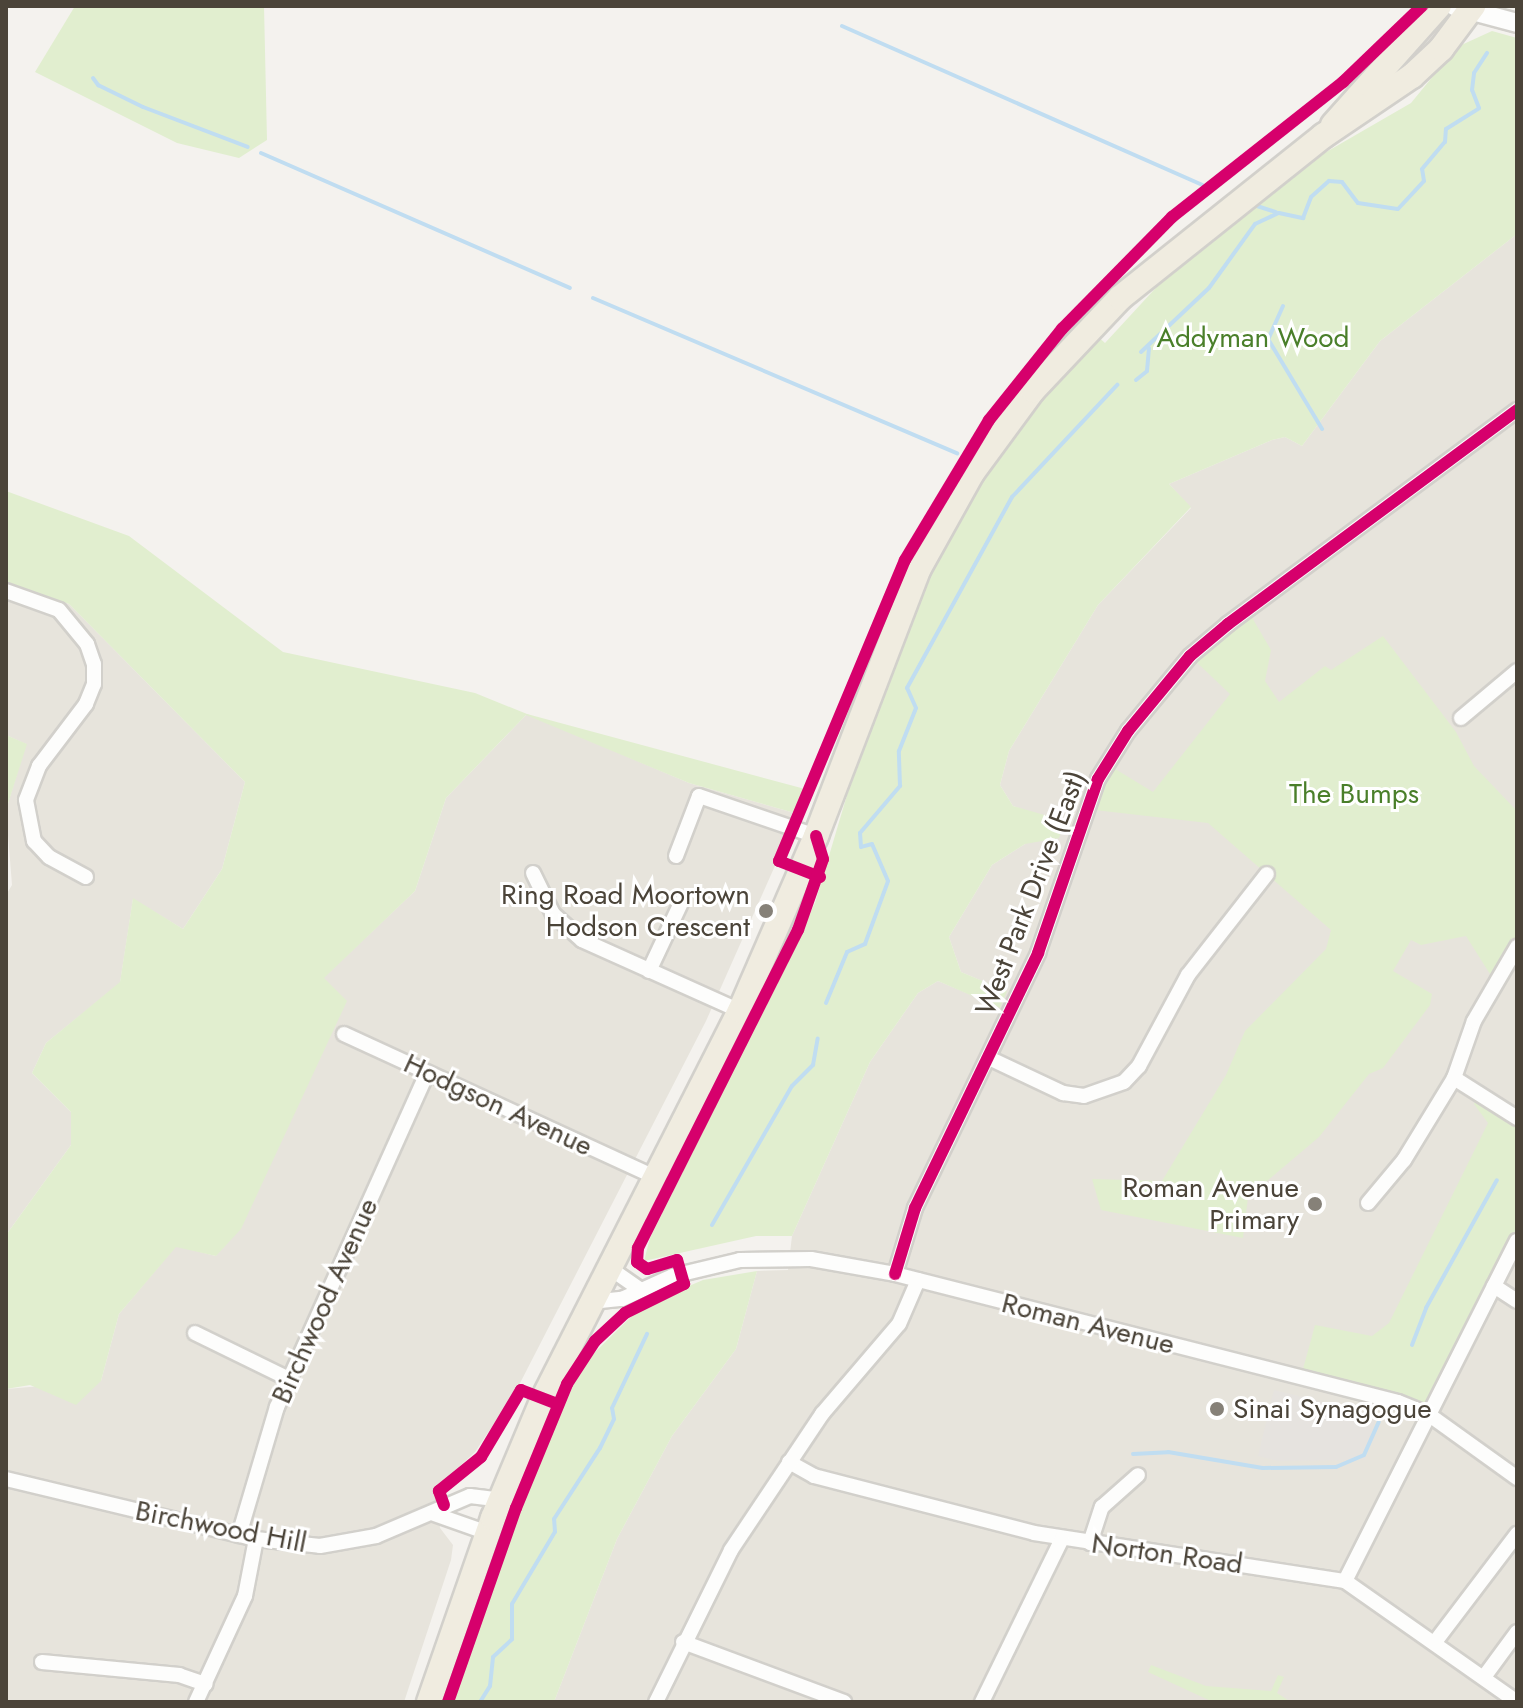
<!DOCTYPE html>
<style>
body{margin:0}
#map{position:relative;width:1523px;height:1708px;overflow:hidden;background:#f4f2ee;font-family:Jost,sans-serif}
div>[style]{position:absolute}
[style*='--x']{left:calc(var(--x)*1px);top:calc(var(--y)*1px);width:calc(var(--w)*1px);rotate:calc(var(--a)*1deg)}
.residential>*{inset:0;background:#e7e4dc}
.green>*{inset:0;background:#e1eecf}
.parking>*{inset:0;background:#e6e3df}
.stream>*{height:4px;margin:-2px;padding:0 2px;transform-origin:2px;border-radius:2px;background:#c0ddf1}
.roads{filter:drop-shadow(2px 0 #d2d0cb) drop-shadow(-2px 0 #d2d0cb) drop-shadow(0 2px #d2d0cb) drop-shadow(0 -2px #d2d0cb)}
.minor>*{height:14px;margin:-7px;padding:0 7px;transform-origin:7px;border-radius:7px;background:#fdfdfc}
.tertiary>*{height:18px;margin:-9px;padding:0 9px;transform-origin:9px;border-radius:9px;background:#fdfdfc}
.trunk>*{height:24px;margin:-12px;padding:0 12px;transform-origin:12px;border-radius:12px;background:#f0ece0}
.cycleway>*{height:12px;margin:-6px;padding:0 6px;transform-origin:6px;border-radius:6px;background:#d6006c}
.dots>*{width:22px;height:22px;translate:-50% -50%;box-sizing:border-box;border:4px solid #fff;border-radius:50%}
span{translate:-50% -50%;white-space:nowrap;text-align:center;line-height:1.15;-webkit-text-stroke:6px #fff;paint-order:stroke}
.park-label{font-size:28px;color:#4a7f2a}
.street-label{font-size:28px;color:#4b4439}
.poi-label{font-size:28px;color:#4b4439}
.right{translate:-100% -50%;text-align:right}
.left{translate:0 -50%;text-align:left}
.frame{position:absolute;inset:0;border:8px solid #4b4439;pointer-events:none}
</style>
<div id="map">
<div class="residential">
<div style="clip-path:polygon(1517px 234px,1517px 1702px,554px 1702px,617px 1539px,672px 1436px,736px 1349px,757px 1271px,788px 1270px,792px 1236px,870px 1062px,918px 993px,938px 981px,1000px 1007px,1006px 991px,961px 972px,949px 937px,992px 865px,1025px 844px,1040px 816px,1013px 806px,1000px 785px,1009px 751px,1098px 605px,1191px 508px,1169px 484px,1272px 440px,1285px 437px,1302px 446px,1380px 341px)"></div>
<div style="clip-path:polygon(6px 582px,69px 604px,245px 782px,222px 869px,183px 929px,133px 899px,120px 983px,46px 1043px,32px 1073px,71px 1112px,71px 1145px,6px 1235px,6px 895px,12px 885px,6px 810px,26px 744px,6px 735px)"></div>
<div style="clip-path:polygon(527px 714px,689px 783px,798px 814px,706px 1021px,517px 1389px,475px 1452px,437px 1487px,440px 1528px,453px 1545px,451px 1560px,404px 1702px,6px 1702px,6px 1389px,101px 1381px,119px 1314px,176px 1246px,216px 1256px,323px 978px,415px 891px,446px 798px)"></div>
</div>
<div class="green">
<div style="clip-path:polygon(75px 6px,264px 6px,267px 140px,239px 158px,177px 143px,35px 72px)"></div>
<div style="clip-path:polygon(1492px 31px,1517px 38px,1517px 234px,1380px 341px,1302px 446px,1285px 437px,1272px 440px,1169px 484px,1191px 507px,1098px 605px,1009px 751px,1000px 785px,1013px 806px,1065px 821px,1059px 838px,1025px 844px,992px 865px,949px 937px,961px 972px,1007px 991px,1000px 1008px,938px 981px,918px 993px,870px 1062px,792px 1236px,756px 1236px,644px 1261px,650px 1238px,815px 903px,850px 785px,915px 605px,979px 483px,1023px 421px,1095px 334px,1105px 343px,1164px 279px,1283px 177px,1411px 103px,1457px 47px)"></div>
<div style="clip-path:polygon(6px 491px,129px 536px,283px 652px,475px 693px,527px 714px,805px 789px,798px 814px,689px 783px,526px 715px,446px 798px,415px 891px,324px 978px,347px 1001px,241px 1229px,216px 1256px,176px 1247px,119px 1314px,101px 1381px,76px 1405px,30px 1385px,6px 1389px,6px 1235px,71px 1145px,71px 1112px,32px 1073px,46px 1043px,120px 982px,133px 898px,183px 929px,222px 869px,245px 782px,69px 604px,6px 582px)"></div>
<div style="clip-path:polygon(1247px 609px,1271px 650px,1265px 681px,1279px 702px,1325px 666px,1331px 670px,1383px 636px,1456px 732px,1474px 766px,1517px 811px,1517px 945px,1495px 982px,1466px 936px,1421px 945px,1411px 940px,1393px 971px,1432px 994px,1430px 1005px,1383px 1068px,1369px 1074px,1319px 1137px,1248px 1197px,1243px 1238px,1101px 1210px,1092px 1179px,1162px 1181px,1226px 1075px,1245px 1031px,1326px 949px,1331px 930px,1208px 823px,1086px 809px,1107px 764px,1153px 792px,1230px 694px,1190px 656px)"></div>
<div style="clip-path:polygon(6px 735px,27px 744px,6px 810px)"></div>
<div style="clip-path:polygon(1478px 1092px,1517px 1118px,1517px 1241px,1428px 1414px,1269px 1364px,1303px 1369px,1315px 1325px,1372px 1336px,1389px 1323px,1488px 1123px,1474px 1104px)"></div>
<div style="clip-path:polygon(757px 1271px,736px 1349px,672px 1436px,617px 1539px,554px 1702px,452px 1702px,515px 1519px,582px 1365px,642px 1306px,703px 1280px)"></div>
<div style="clip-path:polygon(1151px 1665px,1206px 1686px,1271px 1691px,1278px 1675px,1284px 1677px,1277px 1693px,1291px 1702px,1213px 1702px,1148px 1672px)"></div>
</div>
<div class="parking">
<div style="clip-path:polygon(1274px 1390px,1376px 1415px,1365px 1460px,1278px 1461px,1258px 1456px)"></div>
</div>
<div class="stream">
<div style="--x:842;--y:26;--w:394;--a:23.8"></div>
<div style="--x:93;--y:78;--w:9;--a:54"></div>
<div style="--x:98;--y:85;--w:50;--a:26.1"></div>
<div style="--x:143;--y:107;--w:112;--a:20.9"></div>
<div style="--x:261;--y:153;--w:337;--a:23.6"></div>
<div style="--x:1254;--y:205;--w:23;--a:18"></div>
<div style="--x:593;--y:298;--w:396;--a:23.1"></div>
<div style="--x:1283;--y:306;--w:36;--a:114"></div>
<div style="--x:1268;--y:339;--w:105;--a:59"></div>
<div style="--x:1141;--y:352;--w:93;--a:-43.3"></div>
<div style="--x:1209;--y:288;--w:79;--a:-54.3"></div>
<div style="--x:1255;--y:224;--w:26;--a:-25"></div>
<div style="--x:1279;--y:213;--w:25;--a:12"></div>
<div style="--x:1303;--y:218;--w:22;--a:-69"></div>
<div style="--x:1311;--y:197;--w:24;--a:-42"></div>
<div style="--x:1329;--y:181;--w:13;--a:4"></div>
<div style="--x:1342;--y:182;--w:26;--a:53"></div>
<div style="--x:1358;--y:203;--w:40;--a:8.5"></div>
<div style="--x:1398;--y:209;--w:38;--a:-47"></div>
<div style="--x:1424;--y:181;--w:12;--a:-99"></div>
<div style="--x:1422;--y:169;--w:35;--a:-50"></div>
<div style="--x:1445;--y:142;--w:13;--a:-86"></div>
<div style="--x:1446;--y:129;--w:39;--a:-32"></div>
<div style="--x:1479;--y:108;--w:19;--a:-111"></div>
<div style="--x:1472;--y:90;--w:17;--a:-83"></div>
<div style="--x:1474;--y:73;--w:24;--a:-57"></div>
<div style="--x:1136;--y:380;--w:14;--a:-39"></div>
<div style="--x:1147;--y:371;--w:23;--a:-85"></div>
<div style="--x:826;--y:1003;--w:55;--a:-67.6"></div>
<div style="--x:847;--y:952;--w:20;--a:-24"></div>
<div style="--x:865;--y:944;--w:67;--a:-69.9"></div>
<div style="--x:888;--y:881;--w:40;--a:-113.4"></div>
<div style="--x:872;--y:844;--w:11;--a:165"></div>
<div style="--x:861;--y:847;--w:14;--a:-94"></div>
<div style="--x:860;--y:833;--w:62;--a:-49.6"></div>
<div style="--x:900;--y:786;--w:35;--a:-92"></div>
<div style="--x:899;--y:751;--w:46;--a:-68.4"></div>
<div style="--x:916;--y:708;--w:22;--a:-114"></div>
<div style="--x:907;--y:688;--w:218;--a:-61.2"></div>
<div style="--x:1012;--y:497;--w:154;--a:-46.8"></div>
<div style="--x:712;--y:1225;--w:160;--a:-60.1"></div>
<div style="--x:792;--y:1086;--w:30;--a:-45"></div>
<div style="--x:813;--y:1065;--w:27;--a:-80"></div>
<div style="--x:1412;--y:1345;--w:40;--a:-69"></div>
<div style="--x:1426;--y:1308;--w:146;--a:-61"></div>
<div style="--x:1133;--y:1454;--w:35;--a:-3"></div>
<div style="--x:1168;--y:1452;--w:96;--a:9.6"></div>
<div style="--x:1263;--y:1468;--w:73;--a:-0.8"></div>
<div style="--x:1336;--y:1467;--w:30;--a:-23"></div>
<div style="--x:1364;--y:1455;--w:36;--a:-66"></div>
<div style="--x:480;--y:1702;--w:19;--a:-58"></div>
<div style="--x:490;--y:1686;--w:29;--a:-84"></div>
<div style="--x:493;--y:1657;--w:26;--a:-43"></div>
<div style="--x:512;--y:1639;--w:35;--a:-90"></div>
<div style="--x:512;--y:1604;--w:84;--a:-59.2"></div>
<div style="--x:555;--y:1532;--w:13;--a:-94"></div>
<div style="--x:554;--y:1519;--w:85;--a:-57.1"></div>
<div style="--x:600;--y:1448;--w:32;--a:-64"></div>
<div style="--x:614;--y:1419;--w:11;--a:-100"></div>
<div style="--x:612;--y:1408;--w:82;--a:-64.7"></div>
</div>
<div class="roads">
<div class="minor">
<div style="--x:6;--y:591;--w:56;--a:19.7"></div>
<div style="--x:59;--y:610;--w:44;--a:50.5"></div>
<div style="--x:87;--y:644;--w:21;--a:71"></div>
<div style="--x:94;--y:664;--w:20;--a:90"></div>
<div style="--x:94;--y:684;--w:22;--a:112"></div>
<div style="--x:86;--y:704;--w:78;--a:127.2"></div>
<div style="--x:39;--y:766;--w:36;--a:111"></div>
<div style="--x:26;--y:800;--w:42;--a:79"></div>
<div style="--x:34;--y:841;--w:22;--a:47"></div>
<div style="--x:49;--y:857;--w:42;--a:28.4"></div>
<div style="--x:1461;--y:718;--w:73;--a:-40"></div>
<div style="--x:676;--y:856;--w:64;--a:-69"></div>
<div style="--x:699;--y:796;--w:124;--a:18.9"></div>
<div style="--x:533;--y:873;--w:46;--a:64"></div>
<div style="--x:553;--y:914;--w:39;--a:42"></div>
<div style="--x:582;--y:940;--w:173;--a:24.2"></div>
<div style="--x:649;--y:971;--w:77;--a:-64.8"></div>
<div style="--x:344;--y:1034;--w:340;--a:24.7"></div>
<div style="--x:991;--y:1059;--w:80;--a:25.3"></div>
<div style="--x:1063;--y:1093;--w:21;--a:8"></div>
<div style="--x:1084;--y:1096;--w:42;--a:-19.3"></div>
<div style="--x:1124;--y:1082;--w:22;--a:-47"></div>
<div style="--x:1139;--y:1066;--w:103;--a:-61.7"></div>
<div style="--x:1188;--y:975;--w:128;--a:-52"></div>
<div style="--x:1454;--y:1078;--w:75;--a:32.4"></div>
<div style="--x:1368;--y:1203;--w:56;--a:-50.1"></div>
<div style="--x:1404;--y:1160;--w:96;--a:-58.6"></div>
<div style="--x:1454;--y:1078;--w:60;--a:-70.7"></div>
<div style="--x:1474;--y:1021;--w:86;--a:-59.8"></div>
<div style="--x:608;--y:1267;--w:38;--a:35"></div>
<div style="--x:895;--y:1274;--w:69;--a:-73.1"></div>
<div style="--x:915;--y:1208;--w:283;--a:-64.2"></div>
<div style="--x:1038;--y:953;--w:184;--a:-71"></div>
<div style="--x:1098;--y:779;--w:57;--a:-58"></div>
<div style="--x:1128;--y:731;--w:97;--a:-50.4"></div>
<div style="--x:1190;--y:656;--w:50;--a:-40.1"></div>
<div style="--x:1228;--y:624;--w:360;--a:-36.5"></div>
<div style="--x:1494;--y:1286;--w:27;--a:33"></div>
<div style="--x:591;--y:1302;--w:31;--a:-6"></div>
<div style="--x:622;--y:1299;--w:56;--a:-24.3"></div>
<div style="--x:673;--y:1276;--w:69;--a:-13.4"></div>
<div style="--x:740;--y:1260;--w:71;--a:-0.8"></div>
<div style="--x:811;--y:1259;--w:85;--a:10.1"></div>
<div style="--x:895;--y:1274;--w:519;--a:14.28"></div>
<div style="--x:1398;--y:1402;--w:32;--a:22"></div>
<div style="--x:1428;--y:1414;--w:110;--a:35.7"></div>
<div style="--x:195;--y:1333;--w:105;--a:26.1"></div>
<div style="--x:789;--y:1462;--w:29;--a:29"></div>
<div style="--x:814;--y:1476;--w:227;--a:14.5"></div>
<div style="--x:1034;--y:1533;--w:315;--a:8.8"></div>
<div style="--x:1345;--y:1581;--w:210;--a:35.1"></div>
<div style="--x:6;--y:1479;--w:257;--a:13.5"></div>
<div style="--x:256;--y:1539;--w:64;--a:6.2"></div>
<div style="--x:320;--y:1546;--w:57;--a:-10.1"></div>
<div style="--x:376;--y:1536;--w:102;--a:-23.1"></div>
<div style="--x:470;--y:1496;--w:31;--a:7"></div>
<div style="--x:434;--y:1514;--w:57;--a:19.4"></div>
<div style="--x:239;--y:1535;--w:134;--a:-73.5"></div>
<div style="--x:277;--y:1407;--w:366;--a:-65.8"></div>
<div style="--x:1090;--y:1543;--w:38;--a:-72"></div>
<div style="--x:1102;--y:1507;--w:48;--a:-41.6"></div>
<div style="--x:1345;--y:1581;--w:381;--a:-63.2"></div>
<div style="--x:683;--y:1642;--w:172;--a:20.4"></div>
<div style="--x:1435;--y:1642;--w:136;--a:-52.8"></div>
<div style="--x:42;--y:1662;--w:138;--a:5.4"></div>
<div style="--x:179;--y:1675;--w:28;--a:19"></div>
<div style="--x:1484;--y:1677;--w:56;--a:-53.7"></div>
<div style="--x:196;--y:1702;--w:117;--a:-65.2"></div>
<div style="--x:245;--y:1596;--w:58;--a:-79.1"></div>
<div style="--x:656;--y:1702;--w:169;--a:-63.7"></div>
<div style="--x:731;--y:1550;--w:164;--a:-56.2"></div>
<div style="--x:822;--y:1414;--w:118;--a:-49.5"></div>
<div style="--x:899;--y:1324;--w:48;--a:-66.6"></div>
<div style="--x:982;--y:1702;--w:182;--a:-63.9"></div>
</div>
<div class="tertiary">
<div style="--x:1454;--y:6;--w:65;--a:15.1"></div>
</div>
<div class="trunk">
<div style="--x:1333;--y:125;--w:159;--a:-48.3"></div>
<div style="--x:429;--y:1702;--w:195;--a:-70.8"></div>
<div style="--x:493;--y:1518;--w:129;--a:-67.2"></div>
<div style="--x:543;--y:1399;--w:435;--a:-63.1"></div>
<div style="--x:740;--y:1011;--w:191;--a:-66.5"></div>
<div style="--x:816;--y:836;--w:285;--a:-69"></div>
<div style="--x:918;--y:570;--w:111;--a:-60.9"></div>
<div style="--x:972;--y:473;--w:103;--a:-53.7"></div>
<div style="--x:1033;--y:390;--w:127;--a:-46.6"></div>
<div style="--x:1120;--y:298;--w:260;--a:-38.6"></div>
<div style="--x:1323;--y:136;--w:107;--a:-34"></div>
<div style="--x:1412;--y:76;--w:40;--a:-43"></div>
<div style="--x:1441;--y:49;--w:54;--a:-53.3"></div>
</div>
</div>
<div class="cycleway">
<div style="--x:820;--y:877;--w:44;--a:-158.7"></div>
<div style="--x:779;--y:861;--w:326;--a:-67.3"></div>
<div style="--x:905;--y:560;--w:163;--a:-59"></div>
<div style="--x:989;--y:420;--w:117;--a:-51.3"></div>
<div style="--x:1062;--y:329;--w:157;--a:-45.5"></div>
<div style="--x:1172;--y:217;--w:218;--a:-38.3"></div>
<div style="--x:1343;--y:82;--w:110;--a:-43.9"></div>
<div style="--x:895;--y:1274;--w:69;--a:-73.1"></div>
<div style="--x:915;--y:1208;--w:283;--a:-64.2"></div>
<div style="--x:1038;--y:953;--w:184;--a:-71"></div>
<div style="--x:1098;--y:779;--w:57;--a:-58"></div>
<div style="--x:1128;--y:731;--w:97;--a:-50.4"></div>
<div style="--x:1190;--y:656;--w:50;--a:-40.1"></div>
<div style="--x:1228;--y:624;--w:360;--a:-36.5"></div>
<div style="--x:444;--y:1505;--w:15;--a:-110"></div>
<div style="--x:439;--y:1491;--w:54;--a:-39"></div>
<div style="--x:481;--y:1457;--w:78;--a:-59.2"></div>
<div style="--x:521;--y:1390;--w:40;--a:21"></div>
<div style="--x:448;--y:1702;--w:206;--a:-70.7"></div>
<div style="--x:516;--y:1508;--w:134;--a:-67.6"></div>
<div style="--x:567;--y:1384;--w:51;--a:-56.9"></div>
<div style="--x:595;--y:1341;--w:41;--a:-43"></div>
<div style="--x:625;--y:1313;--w:66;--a:-26.2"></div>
<div style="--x:684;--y:1284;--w:25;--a:-106"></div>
<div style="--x:677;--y:1260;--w:31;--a:163"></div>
<div style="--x:647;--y:1269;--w:12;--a:-145"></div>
<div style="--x:637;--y:1262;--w:14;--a:-86"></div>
<div style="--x:638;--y:1248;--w:356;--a:-63.3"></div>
<div style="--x:798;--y:930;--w:75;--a:-70.6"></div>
<div style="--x:823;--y:859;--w:24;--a:-107"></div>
</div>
<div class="dots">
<div style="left:766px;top:911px;background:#868178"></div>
<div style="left:1315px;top:1204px;background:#868178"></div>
<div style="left:1217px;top:1409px;background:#868178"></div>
</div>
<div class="park-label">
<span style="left:1253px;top:338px">Addyman Wood</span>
<span style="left:1354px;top:794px">The Bumps</span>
</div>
<div class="street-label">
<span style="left:1031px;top:893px;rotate:-69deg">West Park Drive (East)</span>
<span style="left:498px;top:1105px;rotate:25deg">Hodgson Avenue</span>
<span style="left:325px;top:1301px;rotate:-66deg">Birchwood Avenue</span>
<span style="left:1088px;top:1324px;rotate:14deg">Roman Avenue</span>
<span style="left:221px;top:1527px;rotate:11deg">Birchwood Hill</span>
<span style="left:1167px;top:1554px;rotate:8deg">Norton Road</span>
</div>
<div class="poi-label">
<span class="right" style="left:750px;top:911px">Ring Road Moortown<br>Hodson Crescent</span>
<span class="right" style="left:1299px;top:1204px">Roman Avenue<br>Primary</span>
<span class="left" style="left:1233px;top:1409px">Sinai Synagogue</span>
</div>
<div class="frame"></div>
</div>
